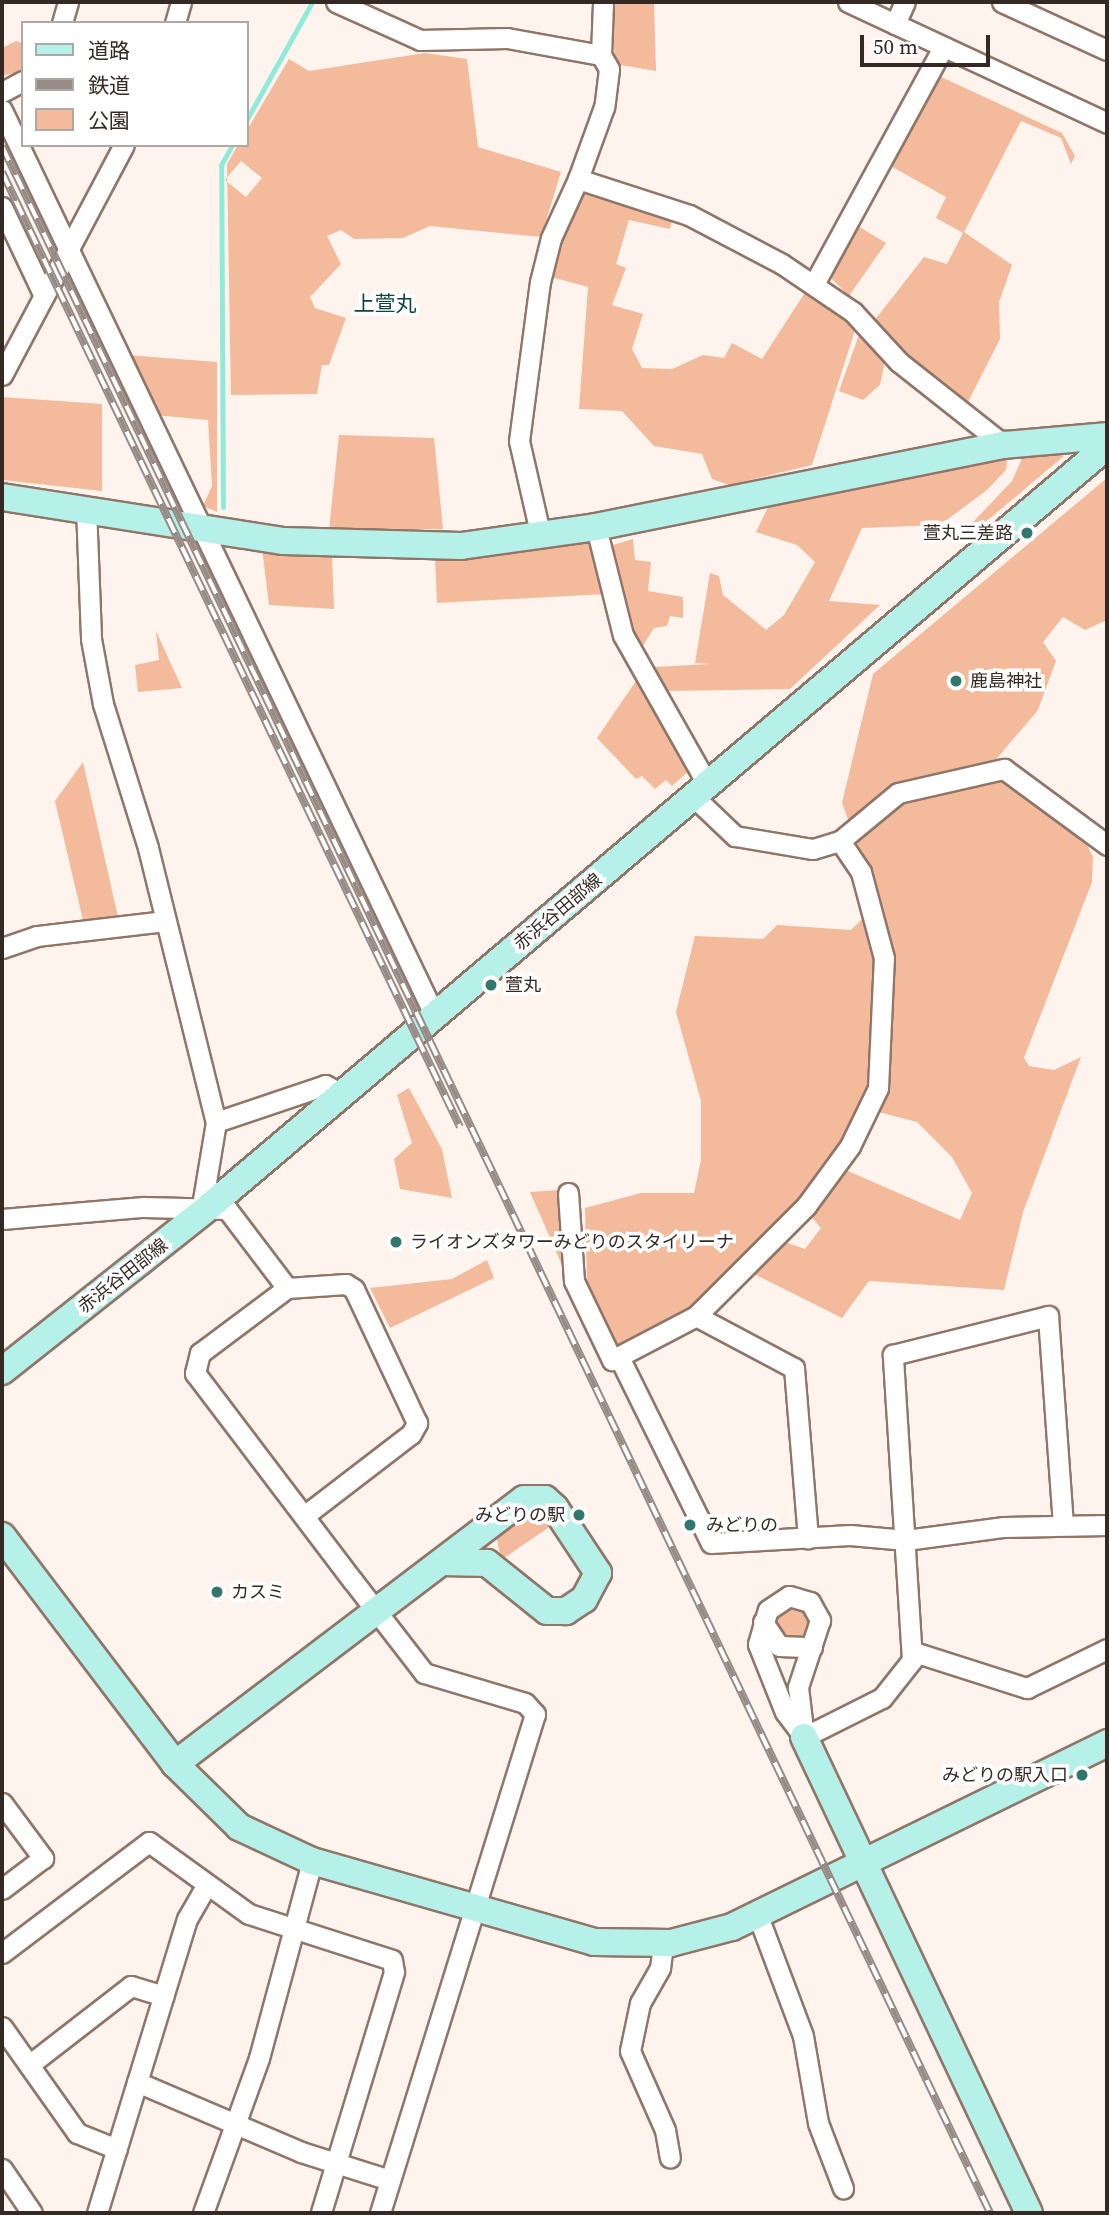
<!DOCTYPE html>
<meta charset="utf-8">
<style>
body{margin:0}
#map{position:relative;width:1109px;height:2215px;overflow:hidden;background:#fff3ed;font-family:"Source Serif 4","Noto Sans JP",serif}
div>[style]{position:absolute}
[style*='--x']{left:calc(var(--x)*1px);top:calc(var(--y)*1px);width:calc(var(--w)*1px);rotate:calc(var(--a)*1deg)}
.green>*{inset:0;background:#f3ba9b}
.round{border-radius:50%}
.stream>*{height:5px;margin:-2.5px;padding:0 2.5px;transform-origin:2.5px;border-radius:2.5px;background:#8eebd9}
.roads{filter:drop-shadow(2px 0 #907669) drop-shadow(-2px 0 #907669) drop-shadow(0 2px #907669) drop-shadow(0 -2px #907669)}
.street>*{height:19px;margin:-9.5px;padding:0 9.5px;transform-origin:9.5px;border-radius:9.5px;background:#fff}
.secondary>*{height:26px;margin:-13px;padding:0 13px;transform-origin:13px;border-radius:13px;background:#b6f1e9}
.rail>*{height:8px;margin-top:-4px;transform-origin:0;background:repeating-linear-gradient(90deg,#fff 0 16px,#978b85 0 32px);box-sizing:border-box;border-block:2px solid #978b85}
.dots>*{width:19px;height:19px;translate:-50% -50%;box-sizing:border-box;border:4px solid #fff;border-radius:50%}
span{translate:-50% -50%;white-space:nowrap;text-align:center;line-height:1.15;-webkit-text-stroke:7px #fff;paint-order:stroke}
.poi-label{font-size:18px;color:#342923}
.right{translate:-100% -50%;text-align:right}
.left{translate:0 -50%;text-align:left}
.street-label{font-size:18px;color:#342923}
.quarter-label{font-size:21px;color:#09463d}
.frame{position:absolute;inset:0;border:4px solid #342923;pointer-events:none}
.legend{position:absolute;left:21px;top:21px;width:228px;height:126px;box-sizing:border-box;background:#fff;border:2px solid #aea9a7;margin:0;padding:9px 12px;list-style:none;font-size:21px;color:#342923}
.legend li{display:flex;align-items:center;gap:14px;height:35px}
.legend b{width:35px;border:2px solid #aea9a7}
.scale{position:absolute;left:860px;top:35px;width:130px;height:32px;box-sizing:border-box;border:4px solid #342923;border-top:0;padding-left:9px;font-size:21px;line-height:24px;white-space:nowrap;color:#342923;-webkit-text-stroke:5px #fff;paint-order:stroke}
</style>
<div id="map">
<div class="green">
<div style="clip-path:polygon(611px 2px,654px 2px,656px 71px,615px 64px)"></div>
<div style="clip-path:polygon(16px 41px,23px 43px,23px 71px,2px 76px,2px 48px)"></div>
<div style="clip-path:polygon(evenodd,425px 53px,467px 59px,478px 147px,561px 172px,541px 237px,430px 226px,403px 238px,354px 239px,341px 230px,327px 236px,341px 264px,310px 297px,315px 308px,346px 318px,329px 365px,322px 365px,317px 394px,231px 395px,227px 164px,238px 145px,247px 145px,247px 130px,289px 59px,309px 71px,425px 53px,241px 161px,262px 178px,246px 197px,225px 180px,241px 161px)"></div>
<div style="clip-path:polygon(937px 75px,1062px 133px,1075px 156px,1071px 164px,1061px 138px,1021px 121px,964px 232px,1012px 265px,999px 302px,1000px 339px,966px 406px,903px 356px,874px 321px,924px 257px,947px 264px,963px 233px,936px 218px,946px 197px,887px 164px)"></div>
<div style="clip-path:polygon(590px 189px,673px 216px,670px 229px,629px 220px,616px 264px,626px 268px,612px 305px,643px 314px,632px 349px,642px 368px,672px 369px,703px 355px,724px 358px,732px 343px,762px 359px,806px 291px,856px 327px,812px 465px,729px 485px,712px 479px,702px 454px,654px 446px,622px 411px,579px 409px,588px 287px,551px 277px,559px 236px,582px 191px)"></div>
<div style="clip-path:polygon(856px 225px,886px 243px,849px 296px,828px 275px)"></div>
<div style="clip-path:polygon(859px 335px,885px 361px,880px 385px,863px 400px,839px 391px)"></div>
<div style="clip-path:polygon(127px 355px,217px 362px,217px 512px,203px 506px,212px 486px,208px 420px,155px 415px)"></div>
<div style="clip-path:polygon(2px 397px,102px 404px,102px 491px,2px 480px)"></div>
<div style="clip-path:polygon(339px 435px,434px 438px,443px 529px,329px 530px)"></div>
<div style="clip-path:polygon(1058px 450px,1064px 456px,963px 541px,960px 536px,1012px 481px,1024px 454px)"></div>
<div style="clip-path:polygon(1008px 454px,1006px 470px,987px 490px,940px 525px,862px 528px,829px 601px,880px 605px,790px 689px,663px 691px,654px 667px,710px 664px,695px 663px,710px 573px,719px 576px,723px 595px,766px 630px,784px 615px,815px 562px,797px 545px,756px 532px,769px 505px)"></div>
<div style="clip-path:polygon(1107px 478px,1107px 620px,1085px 630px,1063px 617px,1043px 642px,1056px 661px,1038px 710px,993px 763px,1085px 841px,1093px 857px,1092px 882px,1024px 1058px,1029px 1066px,1054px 1070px,1081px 1057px,1023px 1212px,1004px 1290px,869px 1281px,842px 1318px,752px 1273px,782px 1241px,805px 1249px,821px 1228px,806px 1211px,839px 1167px,960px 1220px,972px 1193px,952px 1157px,917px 1122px,863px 1108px,816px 1186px,689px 1312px,624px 1349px,610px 1344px,587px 1281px,585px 1208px,641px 1193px,694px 1193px,701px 1160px,701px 1101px,676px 1012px,695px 936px,763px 939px,777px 925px,851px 930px,879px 902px,842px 803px,873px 674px)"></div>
<div style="clip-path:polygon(588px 538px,606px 594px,437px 603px,435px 558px)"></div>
<div style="clip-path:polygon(633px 539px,635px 560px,651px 562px,648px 591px,683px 597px,683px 618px,670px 616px,667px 626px,654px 628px,639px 652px,606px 547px)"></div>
<div style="clip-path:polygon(262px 548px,332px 555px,334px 609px,269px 605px)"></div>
<div style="clip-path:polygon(156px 631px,182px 688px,138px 692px,135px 665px,159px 660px)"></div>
<div style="clip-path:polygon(636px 681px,691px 769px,672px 786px,666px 780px,655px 789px,642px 776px,636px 779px,597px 738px)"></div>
<div style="clip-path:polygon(83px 762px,118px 917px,83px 920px,55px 801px)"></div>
<div style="clip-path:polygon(409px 1088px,442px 1149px,452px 1198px,400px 1189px,394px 1159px,412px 1143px,397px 1095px)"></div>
<div style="clip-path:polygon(560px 1190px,566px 1274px,530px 1192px)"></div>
<div style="clip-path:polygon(487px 1260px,494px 1278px,390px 1328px,370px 1288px,452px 1279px)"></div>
<div style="clip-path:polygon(536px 1508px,550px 1520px,548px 1528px,501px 1560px,496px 1534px)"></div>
<div class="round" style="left:776px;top:1608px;width:32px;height:32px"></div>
</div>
<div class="stream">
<div style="--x:247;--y:119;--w:134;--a:-60.9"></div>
<div style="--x:223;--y:507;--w:342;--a:-90.3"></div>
<div style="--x:221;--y:165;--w:23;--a:-61"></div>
</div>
<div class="roads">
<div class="street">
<div style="--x:336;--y:2;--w:92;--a:24.3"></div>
<div style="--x:420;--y:40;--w:87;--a:-1.3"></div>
<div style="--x:507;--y:38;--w:96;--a:10.3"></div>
<div style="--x:601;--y:55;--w:16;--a:60"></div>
<div style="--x:609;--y:69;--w:38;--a:97"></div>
<div style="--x:604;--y:107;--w:77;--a:109.9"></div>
<div style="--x:848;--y:2;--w:286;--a:25"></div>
<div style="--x:1002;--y:2;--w:115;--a:24.6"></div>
<div style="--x:62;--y:23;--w:22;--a:-74"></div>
<div style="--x:175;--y:23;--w:22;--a:-74"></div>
<div style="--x:895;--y:24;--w:24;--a:-66"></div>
<div style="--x:601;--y:55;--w:53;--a:-87.8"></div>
<div style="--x:2;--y:92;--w:24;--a:-28"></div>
<div style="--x:2;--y:110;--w:1004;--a:64.46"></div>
<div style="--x:2;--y:207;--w:98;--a:64.7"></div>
<div style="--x:814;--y:284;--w:270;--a:-61.4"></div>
<div style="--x:2;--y:375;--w:260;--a:-62.1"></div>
<div style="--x:86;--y:507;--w:132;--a:87.8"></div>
<div style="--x:91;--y:639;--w:66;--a:79.5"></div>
<div style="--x:103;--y:704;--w:151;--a:72.6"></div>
<div style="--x:148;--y:848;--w:282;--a:76.1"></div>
<div style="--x:216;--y:1122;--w:85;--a:99.5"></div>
<div style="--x:596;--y:527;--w:111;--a:76"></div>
<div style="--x:623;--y:635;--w:172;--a:60.5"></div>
<div style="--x:541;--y:537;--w:98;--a:-102.9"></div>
<div style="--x:519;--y:441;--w:160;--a:-82.5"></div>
<div style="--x:540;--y:282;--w:45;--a:-76"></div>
<div style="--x:551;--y:238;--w:65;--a:-65.4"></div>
<div style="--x:578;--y:179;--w:117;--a:18"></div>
<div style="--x:689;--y:215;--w:105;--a:27.8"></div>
<div style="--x:782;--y:264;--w:86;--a:34.1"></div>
<div style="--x:853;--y:312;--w:68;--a:47.4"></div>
<div style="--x:899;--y:362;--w:134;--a:38.3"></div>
<div style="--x:694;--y:797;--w:57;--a:43.6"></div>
<div style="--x:735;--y:836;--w:79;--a:9.5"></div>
<div style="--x:813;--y:849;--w:28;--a:-17"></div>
<div style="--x:840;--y:841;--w:75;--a:-39.6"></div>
<div style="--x:898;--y:793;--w:109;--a:-12.8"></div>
<div style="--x:1004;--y:769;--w:128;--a:36.4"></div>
<div style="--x:2;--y:948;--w:37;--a:-19"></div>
<div style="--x:37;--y:936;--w:128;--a:-6.7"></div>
<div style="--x:216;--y:1122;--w:115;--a:-18.7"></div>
<div style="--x:325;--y:1085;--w:19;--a:28"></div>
<div style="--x:568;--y:1193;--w:88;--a:86.1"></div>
<div style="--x:574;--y:1281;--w:88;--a:64.3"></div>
<div style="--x:612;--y:1360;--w:95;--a:-27.6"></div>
<div style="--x:696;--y:1316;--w:156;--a:-45"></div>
<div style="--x:806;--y:1206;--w:74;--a:-53.7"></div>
<div style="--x:850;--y:1146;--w:64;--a:-64.2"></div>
<div style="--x:878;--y:1088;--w:130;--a:-87.4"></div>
<div style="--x:884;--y:958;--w:89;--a:-105"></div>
<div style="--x:861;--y:872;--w:37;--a:-124"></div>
<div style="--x:2;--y:1219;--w:142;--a:-4.9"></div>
<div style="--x:143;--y:1207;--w:84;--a:1.4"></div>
<div style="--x:227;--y:1209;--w:99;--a:52.8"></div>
<div style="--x:696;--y:1316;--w:111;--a:28"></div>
<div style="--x:794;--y:1368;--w:171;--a:85.3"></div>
<div style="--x:620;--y:1359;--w:205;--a:63.7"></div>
<div style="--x:711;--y:1543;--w:139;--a:-3.3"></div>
<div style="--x:850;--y:1535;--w:56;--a:5.1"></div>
<div style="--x:906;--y:1540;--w:99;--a:-7.6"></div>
<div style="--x:1004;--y:1527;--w:103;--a:-1.1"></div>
<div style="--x:304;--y:1516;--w:135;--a:-37.5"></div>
<div style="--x:411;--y:1434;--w:13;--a:-61"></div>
<div style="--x:417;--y:1423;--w:148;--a:-115.2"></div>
<div style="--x:354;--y:1289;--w:9;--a:-148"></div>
<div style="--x:346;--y:1284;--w:59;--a:176.1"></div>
<div style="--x:287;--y:1288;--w:109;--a:143.2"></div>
<div style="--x:200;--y:1353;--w:21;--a:104"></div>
<div style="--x:195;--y:1373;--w:261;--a:52.8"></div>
<div style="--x:353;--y:1581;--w:116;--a:52.3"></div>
<div style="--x:424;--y:1673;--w:105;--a:16.5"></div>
<div style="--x:525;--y:1703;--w:15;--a:48"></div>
<div style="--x:535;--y:1714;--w:523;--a:107.26"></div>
<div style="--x:789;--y:1596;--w:22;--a:16"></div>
<div style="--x:810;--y:1602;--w:21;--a:61"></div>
<div style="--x:820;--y:1620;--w:71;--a:108.2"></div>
<div style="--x:798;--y:1687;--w:50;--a:83.2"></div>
<div style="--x:804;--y:1737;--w:31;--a:-127"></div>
<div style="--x:785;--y:1712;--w:73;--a:-111.7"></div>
<div style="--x:758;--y:1644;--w:35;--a:-74"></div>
<div style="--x:768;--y:1610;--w:25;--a:-34"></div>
<div style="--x:763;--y:1622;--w:29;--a:56"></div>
<div style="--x:779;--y:1646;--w:33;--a:2"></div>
<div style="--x:914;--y:1652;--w:119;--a:17.7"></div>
<div style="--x:1027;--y:1688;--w:89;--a:-26"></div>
<div style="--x:804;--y:1737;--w:87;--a:-26.6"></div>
<div style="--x:882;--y:1698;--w:48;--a:-51.7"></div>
<div style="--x:912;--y:1660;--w:306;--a:-93.6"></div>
<div style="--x:893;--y:1355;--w:160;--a:-14.1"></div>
<div style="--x:1048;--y:1316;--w:209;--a:85.9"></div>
<div style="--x:2;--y:1803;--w:69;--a:53.3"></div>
<div style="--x:43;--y:1858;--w:51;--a:142.9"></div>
<div style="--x:758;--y:1916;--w:128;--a:69.4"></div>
<div style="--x:803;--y:2036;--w:88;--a:80.2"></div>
<div style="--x:818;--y:2123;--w:70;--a:69"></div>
<div style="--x:663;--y:1944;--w:24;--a:97"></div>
<div style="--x:660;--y:1968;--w:40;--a:119.7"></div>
<div style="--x:640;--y:2003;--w:49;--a:101.8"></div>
<div style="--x:630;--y:2051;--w:86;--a:66.1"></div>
<div style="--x:665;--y:2130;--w:28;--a:80"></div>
<div style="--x:2;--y:1953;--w:184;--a:-37.1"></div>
<div style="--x:149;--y:1842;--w:123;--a:35.8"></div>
<div style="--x:249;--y:1914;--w:150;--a:17.8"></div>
<div style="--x:392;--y:1960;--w:12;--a:81"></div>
<div style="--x:394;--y:1972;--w:252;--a:106.9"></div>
<div style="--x:2;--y:2027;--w:130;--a:54.7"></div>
<div style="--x:77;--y:2133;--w:43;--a:21.8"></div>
<div style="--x:29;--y:2065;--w:129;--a:-37.8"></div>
<div style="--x:131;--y:1986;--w:34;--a:17"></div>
<div style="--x:137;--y:2082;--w:178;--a:23.1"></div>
<div style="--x:301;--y:2152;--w:93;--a:17.5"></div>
<div style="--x:2;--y:2169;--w:53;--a:55.7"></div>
<div style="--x:97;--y:2213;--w:307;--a:-73"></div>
<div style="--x:187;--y:1919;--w:36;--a:-60"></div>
<div style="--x:203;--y:2213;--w:165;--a:-70.1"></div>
<div style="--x:259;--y:2058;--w:204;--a:-74.9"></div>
</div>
<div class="secondary">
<div style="--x:2;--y:497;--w:285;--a:8.9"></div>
<div style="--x:284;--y:541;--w:177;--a:1.6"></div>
<div style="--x:461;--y:546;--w:136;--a:-8"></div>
<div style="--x:596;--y:527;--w:416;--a:-11.4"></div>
<div style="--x:1004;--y:445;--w:103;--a:-5"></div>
<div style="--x:2;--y:1371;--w:265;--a:-38.4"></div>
<div style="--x:210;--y:1206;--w:1176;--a:-40.27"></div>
<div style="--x:2;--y:1536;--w:286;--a:52.8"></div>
<div style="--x:175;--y:1764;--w:90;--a:44.5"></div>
<div style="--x:239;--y:1827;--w:81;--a:25"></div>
<div style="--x:312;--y:1861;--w:293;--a:16"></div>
<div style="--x:594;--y:1942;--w:77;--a:0.7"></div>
<div style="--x:671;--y:1943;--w:63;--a:-14.7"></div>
<div style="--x:732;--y:1927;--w:418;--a:-26.1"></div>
<div style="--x:804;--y:1737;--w:526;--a:64.7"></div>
<div style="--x:175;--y:1764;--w:438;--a:-37.2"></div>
<div style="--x:524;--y:1499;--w:21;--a:0"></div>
<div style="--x:545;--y:1499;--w:13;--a:42"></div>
<div style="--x:555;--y:1508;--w:78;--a:56.5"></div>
<div style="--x:598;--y:1573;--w:30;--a:118"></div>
<div style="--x:584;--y:1599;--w:22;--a:146"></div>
<div style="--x:566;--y:1611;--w:19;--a:180"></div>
<div style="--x:547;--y:1611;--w:77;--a:-141.3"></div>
<div style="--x:487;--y:1563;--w:45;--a:-178.7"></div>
</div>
</div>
<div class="rail">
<div style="--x:2;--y:146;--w:2291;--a:64.45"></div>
<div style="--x:2;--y:172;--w:1059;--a:64.38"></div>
</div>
<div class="dots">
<div style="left:1027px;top:533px;background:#32776b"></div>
<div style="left:956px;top:681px;background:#32776b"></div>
<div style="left:491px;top:985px;background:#32776b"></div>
<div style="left:396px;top:1242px;background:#32776b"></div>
<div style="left:579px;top:1515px;background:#32776b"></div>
<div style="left:690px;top:1525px;background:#32776b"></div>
<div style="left:217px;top:1592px;background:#32776b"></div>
<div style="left:1082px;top:1775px;background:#32776b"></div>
</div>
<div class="poi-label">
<span class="right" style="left:1013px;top:533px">萱丸三差路</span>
<span class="left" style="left:970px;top:681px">鹿島神社</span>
<span class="left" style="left:505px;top:985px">萱丸</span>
<span class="left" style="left:410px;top:1242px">ライオンズタワーみどりのスタイリーナ</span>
<span class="right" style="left:565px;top:1515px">みどりの駅</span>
<span class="left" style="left:706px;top:1525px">みどりの</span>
<span class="left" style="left:231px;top:1592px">カスミ</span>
<span class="right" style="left:1068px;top:1775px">みどりの駅入口</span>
</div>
<div class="street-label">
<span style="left:558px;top:912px;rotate:-40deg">赤浜谷田部線</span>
<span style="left:123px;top:1276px;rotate:-38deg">赤浜谷田部線</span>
</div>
<div class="quarter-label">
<span style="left:385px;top:304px">上萱丸</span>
</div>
<div class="frame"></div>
<ul class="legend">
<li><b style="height:9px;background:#b6f1e9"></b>道路</li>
<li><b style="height:9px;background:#978b85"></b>鉄道</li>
<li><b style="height:19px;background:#f3ba9b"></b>公園</li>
</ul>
<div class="scale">50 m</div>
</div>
